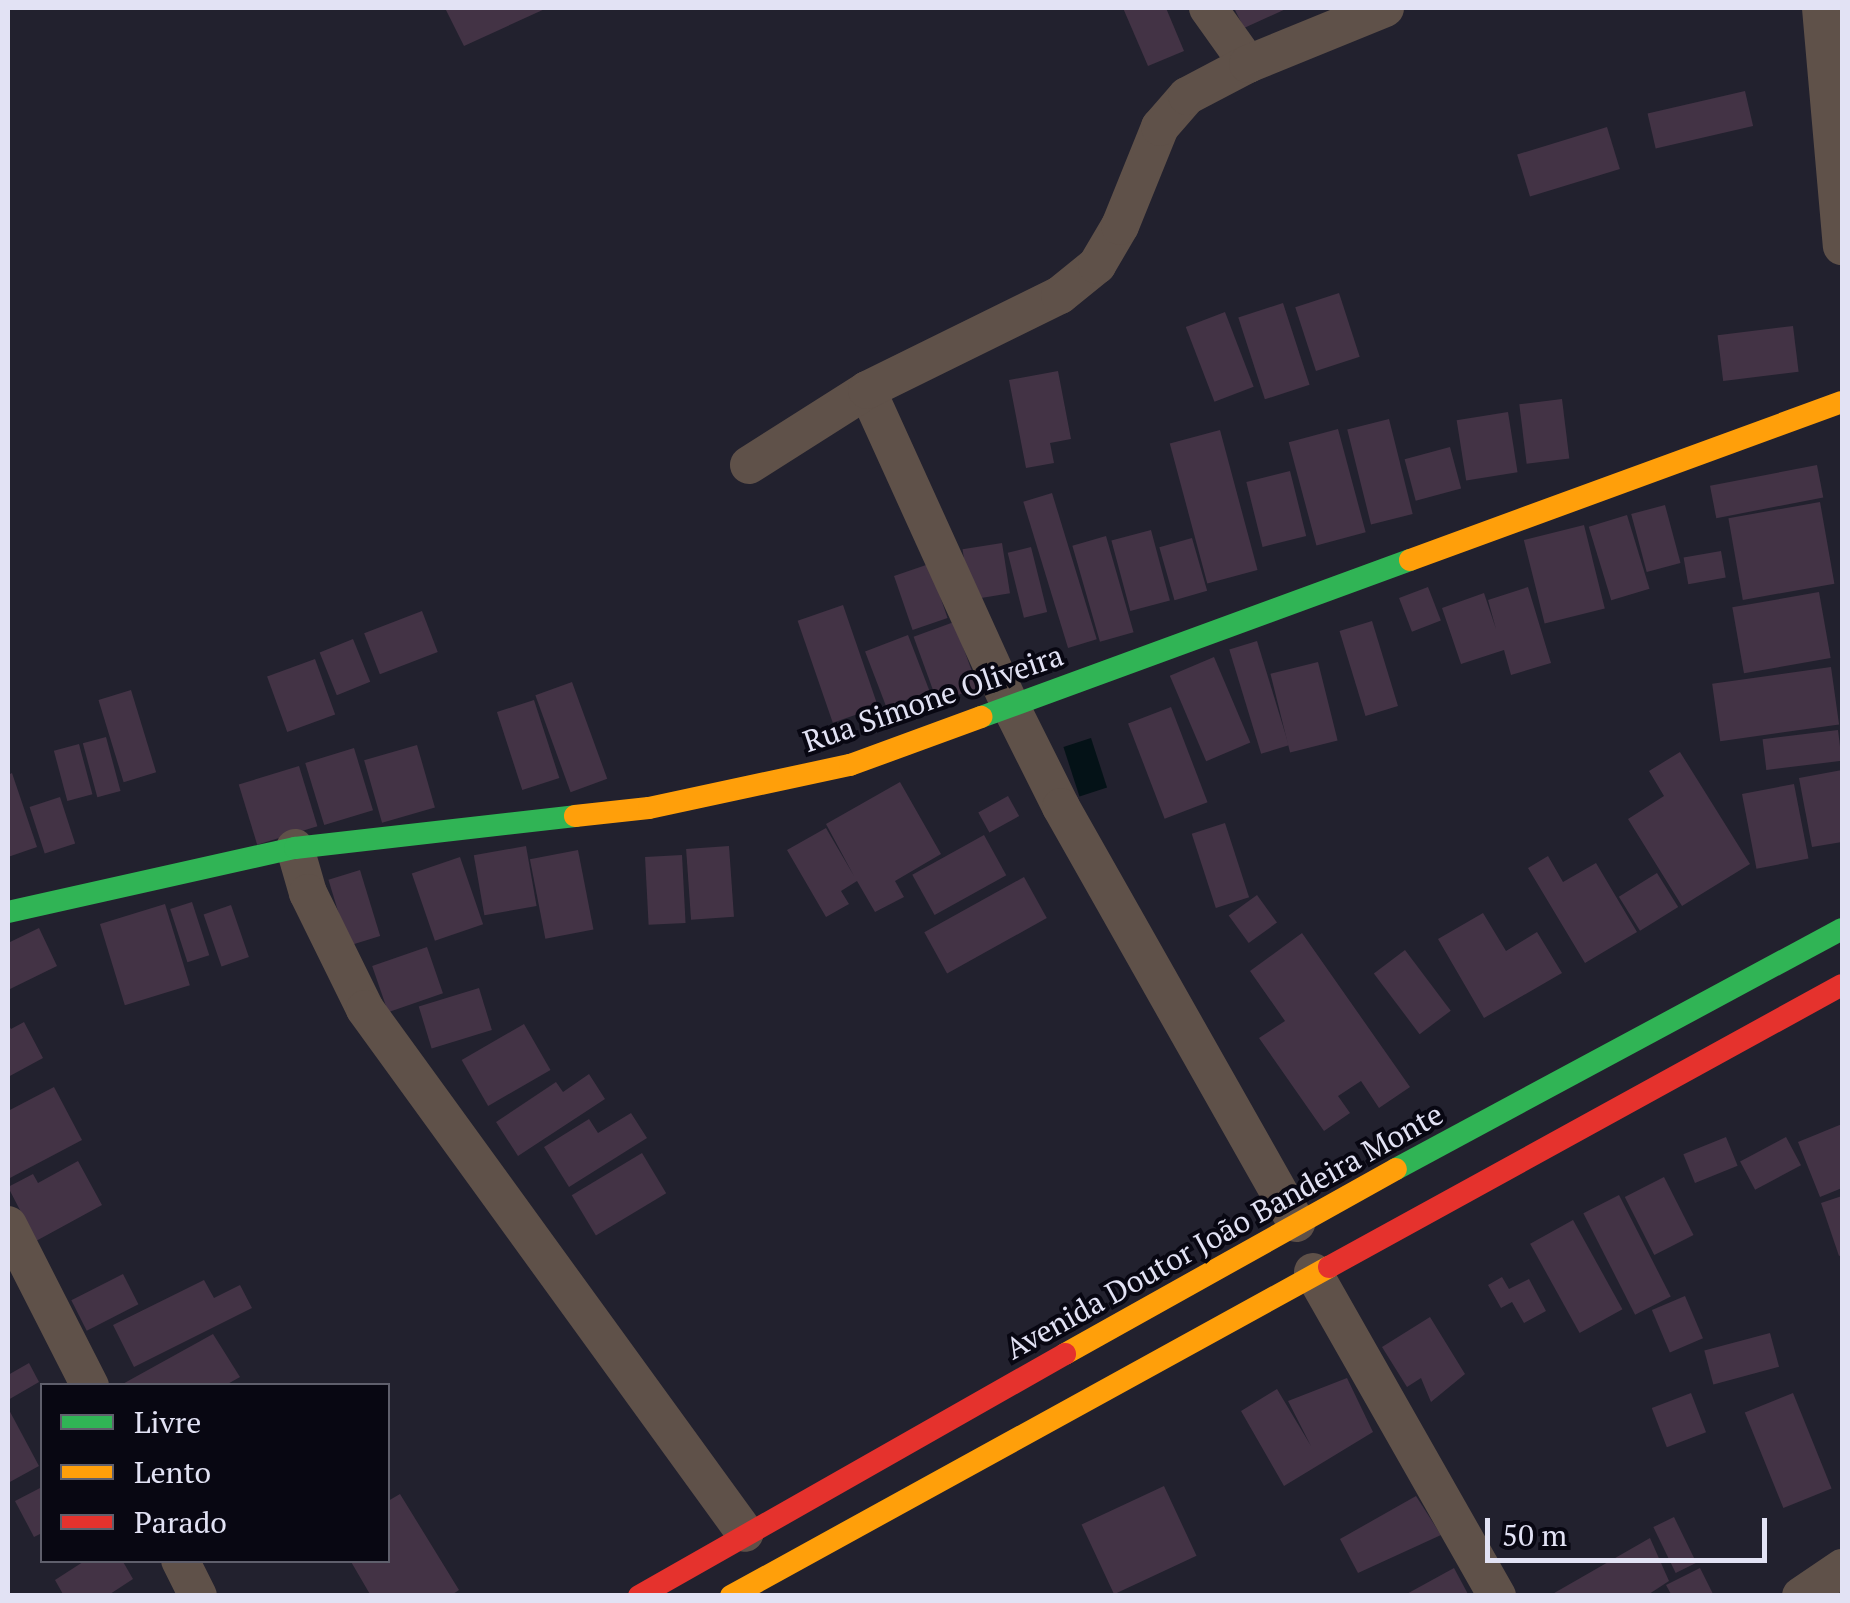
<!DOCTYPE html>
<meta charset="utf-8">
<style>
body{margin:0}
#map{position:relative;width:1850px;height:1603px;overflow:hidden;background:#22212e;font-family:"PT Serif",serif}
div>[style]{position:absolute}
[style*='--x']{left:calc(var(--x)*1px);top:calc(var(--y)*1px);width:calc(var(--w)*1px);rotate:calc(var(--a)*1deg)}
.water>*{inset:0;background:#041217;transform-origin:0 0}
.building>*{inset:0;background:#433345;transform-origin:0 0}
.street>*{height:38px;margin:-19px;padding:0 19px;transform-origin:19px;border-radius:19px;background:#5f5149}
.fast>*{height:22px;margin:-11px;padding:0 11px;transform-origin:11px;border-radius:11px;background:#30b455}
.slow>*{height:22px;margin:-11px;padding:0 11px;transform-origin:11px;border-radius:11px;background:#ff9f0a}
.jam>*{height:22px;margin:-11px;padding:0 11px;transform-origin:11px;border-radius:11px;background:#e5322d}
span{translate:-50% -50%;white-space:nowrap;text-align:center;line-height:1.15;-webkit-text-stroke:8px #080712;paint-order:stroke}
.street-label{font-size:30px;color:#e2e2f4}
.frame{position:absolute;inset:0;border:10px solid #e2e2f4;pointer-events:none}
.legend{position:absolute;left:40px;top:1383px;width:350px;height:180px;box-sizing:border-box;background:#080712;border:2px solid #5f5f6c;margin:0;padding:12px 18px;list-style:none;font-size:30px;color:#e2e2f4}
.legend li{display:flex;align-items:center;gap:20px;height:50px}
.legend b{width:50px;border:2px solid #5f5f6c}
.scale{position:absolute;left:1485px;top:1518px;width:282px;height:45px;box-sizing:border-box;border:5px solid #e2e2f4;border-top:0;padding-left:12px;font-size:30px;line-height:35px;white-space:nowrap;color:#e2e2f4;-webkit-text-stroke:8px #080712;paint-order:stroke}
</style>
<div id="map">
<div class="water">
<div style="left:1091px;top:738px;width:52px;height:29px;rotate:72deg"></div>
</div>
<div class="building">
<div style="clip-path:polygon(445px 8px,547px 8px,464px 46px)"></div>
<div style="clip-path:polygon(1123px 8px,1166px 8px,1184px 51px,1148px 66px)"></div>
<div style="clip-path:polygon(1234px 8px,1288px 8px,1244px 28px)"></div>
<div style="left:1745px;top:91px;width:36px;height:100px;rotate:77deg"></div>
<div style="left:1607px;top:127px;width:44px;height:94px;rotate:73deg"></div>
<div style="left:1339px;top:293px;width:67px;height:46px;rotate:72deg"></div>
<div style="left:1283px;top:303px;width:86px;height:47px;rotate:72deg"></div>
<div style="left:1225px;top:312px;width:80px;height:42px;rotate:69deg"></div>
<div style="left:1793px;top:326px;width:46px;height:76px;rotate:83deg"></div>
<div style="clip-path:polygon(1058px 371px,1071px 439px,1050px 443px,1054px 463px,1026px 468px,1009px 380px)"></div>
<div style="left:1562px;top:399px;width:60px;height:43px;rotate:83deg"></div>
<div style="left:1508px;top:412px;width:61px;height:52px;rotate:81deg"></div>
<div style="left:1389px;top:419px;width:98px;height:43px;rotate:76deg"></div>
<div style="left:1338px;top:429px;width:107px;height:51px;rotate:75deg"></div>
<div style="left:1220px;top:430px;width:145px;height:52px;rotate:75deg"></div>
<div style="left:1450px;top:447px;width:43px;height:47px;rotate:75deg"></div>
<div style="left:1817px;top:465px;width:33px;height:109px;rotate:79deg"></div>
<div style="left:1290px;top:471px;width:67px;height:45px;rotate:76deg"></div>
<div style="left:1052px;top:493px;width:153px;height:30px;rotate:73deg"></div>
<div style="left:1820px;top:502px;width:83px;height:93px;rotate:80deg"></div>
<div style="left:1665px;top:505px;width:60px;height:35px;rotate:75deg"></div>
<div style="left:1627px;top:515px;width:77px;height:40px;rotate:73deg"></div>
<div style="left:1584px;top:525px;width:86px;height:62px;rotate:76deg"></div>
<div style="left:1151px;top:530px;width:73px;height:41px;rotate:75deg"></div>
<div style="left:1106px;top:536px;width:100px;height:35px;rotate:74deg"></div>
<div style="left:1192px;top:538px;width:55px;height:34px;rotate:74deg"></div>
<div style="left:1002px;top:543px;width:51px;height:40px;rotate:81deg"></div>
<div style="left:1031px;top:547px;width:67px;height:24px;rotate:76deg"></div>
<div style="left:1721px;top:551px;width:27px;height:38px;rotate:80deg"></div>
<div style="left:929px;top:564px;width:57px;height:37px;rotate:71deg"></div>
<div style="left:1428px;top:587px;width:36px;height:31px;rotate:69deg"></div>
<div style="clip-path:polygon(1528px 587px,1551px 663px,1511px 675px,1504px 650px,1461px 664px,1442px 608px,1484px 593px,1496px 629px,1488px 600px)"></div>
<div style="left:1819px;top:592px;width:67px;height:88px;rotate:80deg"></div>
<div style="left:843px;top:605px;width:108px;height:48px;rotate:71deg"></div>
<div style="left:422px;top:611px;width:44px;height:62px;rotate:69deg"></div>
<div style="left:1372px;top:621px;width:89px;height:34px;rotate:73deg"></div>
<div style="left:954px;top:622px;width:70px;height:43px;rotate:70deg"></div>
<div style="left:908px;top:635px;width:60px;height:46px;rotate:69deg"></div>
<div style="left:353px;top:639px;width:46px;height:36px;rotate:68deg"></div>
<div style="left:1257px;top:641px;width:109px;height:29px;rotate:73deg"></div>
<div style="left:1214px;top:657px;width:93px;height:48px;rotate:67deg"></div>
<div style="left:315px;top:659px;width:59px;height:51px;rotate:70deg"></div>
<div style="left:1318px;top:662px;width:81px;height:49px;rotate:76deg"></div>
<div style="left:1831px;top:667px;width:58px;height:120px;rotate:82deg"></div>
<div style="left:572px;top:682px;width:103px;height:39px;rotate:70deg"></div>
<div style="left:131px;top:690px;width:86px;height:34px;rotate:73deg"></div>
<div style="left:534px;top:700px;width:82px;height:39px;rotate:72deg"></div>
<div style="left:1171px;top:707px;width:102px;height:46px;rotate:69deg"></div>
<div style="left:1838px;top:730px;width:31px;height:76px;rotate:83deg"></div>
<div style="left:106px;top:737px;width:56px;height:24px;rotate:75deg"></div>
<div style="left:79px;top:744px;width:52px;height:26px;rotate:75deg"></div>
<div style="left:417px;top:745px;width:65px;height:55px;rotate:74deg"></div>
<div style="left:354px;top:748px;width:65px;height:51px;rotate:73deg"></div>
<div style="clip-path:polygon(1680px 752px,1750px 864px,1682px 906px,1628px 819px,1664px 796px,1649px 771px)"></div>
<div style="left:299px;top:766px;width:63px;height:63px;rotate:73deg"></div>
<div style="clip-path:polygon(1842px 770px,1842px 842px,1812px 847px,1799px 778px)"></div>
<div style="clip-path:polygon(12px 773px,37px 847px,8px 857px,8px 775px)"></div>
<div style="clip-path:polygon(900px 782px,941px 854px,895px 881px,904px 897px,875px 912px,857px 881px,841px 891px,849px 904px,826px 917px,787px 850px,826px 828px,854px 876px,826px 824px)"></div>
<div style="left:1794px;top:784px;width:76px;height:53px;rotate:79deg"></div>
<div style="left:1008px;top:796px;width:23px;height:34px;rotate:61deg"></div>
<div style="left:60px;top:797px;width:49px;height:32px;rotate:72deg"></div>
<div style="left:1225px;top:823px;width:78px;height:35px;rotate:72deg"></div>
<div style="left:984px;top:835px;width:46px;height:82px;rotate:61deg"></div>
<div style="left:526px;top:846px;width:61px;height:53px;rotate:80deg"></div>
<div style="left:729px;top:846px;width:71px;height:43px;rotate:86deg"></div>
<div style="left:578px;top:850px;width:81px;height:49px;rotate:79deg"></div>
<div style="left:682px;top:855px;width:68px;height:37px;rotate:87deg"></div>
<div style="clip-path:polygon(1548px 856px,1563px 882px,1596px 863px,1637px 932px,1585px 963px,1528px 868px)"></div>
<div style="left:460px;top:857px;width:71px;height:51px;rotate:71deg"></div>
<div style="left:360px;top:870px;width:69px;height:33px;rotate:73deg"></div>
<div style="left:1657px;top:873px;width:40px;height:45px;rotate:58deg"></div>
<div style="left:1024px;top:877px;width:47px;height:114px;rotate:61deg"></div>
<div style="left:1257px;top:895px;width:34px;height:35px;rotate:54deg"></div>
<div style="left:192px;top:902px;width:56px;height:23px;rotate:72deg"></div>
<div style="left:165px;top:904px;width:85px;height:68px;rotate:73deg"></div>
<div style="left:231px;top:905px;width:55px;height:29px;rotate:71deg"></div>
<div style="clip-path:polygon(1483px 913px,1506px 951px,1537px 932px,1562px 973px,1484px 1018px,1438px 939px)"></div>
<div style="clip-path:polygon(39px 928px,57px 966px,8px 990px,8px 943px)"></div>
<div style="clip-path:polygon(1302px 933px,1410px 1087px,1379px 1108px,1361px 1081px,1338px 1096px,1350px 1113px,1324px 1131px,1259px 1038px,1285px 1021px,1250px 971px)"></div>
<div style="left:427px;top:947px;width:49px;height:58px;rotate:71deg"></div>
<div style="left:1405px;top:950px;width:76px;height:39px;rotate:53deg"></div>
<div style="left:479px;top:988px;width:44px;height:63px;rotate:73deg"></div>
<div style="clip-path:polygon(24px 1022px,43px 1058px,8px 1077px,8px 1024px,11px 1029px)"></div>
<div style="left:524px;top:1024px;width:53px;height:72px;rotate:60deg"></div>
<div style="clip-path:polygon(589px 1074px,605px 1099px,518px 1156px,496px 1122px,556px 1082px,563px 1092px)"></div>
<div style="clip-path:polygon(54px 1087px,82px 1140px,8px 1179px,8px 1111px)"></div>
<div style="clip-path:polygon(631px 1113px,647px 1138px,569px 1187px,544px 1147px,589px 1119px,598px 1133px)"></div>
<div style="clip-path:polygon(1842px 1124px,1842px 1188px,1820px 1197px,1798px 1142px)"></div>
<div style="left:1726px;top:1137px;width:31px;height:46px;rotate:68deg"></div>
<div style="left:1786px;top:1137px;width:32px;height:52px;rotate:62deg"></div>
<div style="left:642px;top:1153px;width:47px;height:82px;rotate:59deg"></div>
<div style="clip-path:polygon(78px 1161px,102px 1205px,36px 1241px,8px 1187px,33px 1174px,38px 1183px)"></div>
<div style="left:1664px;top:1177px;width:65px;height:44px;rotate:63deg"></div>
<div style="left:1619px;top:1195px;width:114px;height:40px;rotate:63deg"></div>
<div style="clip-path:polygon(1842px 1196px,1842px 1255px,1839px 1256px,1821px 1203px)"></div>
<div style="left:1573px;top:1220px;width:102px;height:49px;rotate:61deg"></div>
<div style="left:123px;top:1274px;width:34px;height:58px;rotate:63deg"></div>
<div style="clip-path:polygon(1502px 1277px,1509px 1289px,1529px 1279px,1546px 1311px,1524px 1323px,1512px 1302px,1501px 1308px,1488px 1285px)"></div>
<div style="clip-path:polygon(204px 1280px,214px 1298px,240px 1285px,252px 1308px,134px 1367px,113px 1325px)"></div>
<div style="left:1685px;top:1296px;width:46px;height:36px;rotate:67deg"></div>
<div style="clip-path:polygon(1430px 1317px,1465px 1374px,1431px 1402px,1421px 1378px,1407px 1387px,1382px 1347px)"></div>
<div style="left:1770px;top:1333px;width:35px;height:68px;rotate:75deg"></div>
<div style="clip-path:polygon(213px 1334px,240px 1377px,224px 1386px,119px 1386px)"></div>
<div style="clip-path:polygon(29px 1363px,39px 1382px,8px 1400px,8px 1375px)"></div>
<div style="clip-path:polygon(1347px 1378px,1373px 1432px,1284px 1486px,1241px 1411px,1277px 1389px,1311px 1446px,1288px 1401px)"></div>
<div style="left:1691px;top:1393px;width:42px;height:42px;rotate:69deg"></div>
<div style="left:1793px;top:1393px;width:103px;height:52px;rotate:68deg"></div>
<div style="clip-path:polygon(8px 1408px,39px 1466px,8px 1483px)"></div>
<div style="left:1164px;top:1486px;width:77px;height:91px;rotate:65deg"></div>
<div style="clip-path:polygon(42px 1487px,42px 1533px,34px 1537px,15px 1501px)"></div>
<div style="clip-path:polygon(400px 1494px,459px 1590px,450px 1596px,371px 1596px,350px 1560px,388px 1560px,388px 1501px)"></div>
<div style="clip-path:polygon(1416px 1496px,1441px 1535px,1358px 1573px,1340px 1539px)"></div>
<div style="left:1674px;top:1517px;width:51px;height:23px;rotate:64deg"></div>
<div style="clip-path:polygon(1650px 1538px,1669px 1581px,1646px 1596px,1549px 1596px)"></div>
<div style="clip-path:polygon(86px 1560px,122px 1560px,133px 1579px,107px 1596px,64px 1596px,55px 1580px)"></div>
<div style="clip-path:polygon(1454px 1568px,1469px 1596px,1403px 1596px)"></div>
<div style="clip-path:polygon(1700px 1568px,1714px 1596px,1672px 1596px,1666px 1585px)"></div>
</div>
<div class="street">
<div style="--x:1208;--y:8;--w:69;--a:54.5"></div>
<div style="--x:1821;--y:8;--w:239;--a:85"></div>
<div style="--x:867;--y:390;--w:346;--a:65.6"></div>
<div style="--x:1010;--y:705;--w:114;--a:63.4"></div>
<div style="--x:1061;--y:807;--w:478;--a:60.5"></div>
<div style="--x:749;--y:465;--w:140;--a:-32.4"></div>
<div style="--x:867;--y:390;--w:215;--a:-26.2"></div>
<div style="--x:1060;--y:295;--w:48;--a:-39"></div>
<div style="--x:1097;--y:265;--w:45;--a:-59.5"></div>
<div style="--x:1120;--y:226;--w:107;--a:-68"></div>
<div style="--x:1160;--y:127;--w:41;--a:-48.9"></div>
<div style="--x:1187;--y:96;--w:69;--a:-27.7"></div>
<div style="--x:1248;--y:64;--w:148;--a:-22.2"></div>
<div style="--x:295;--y:848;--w:47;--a:73.9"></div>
<div style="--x:308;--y:893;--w:129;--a:63.8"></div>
<div style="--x:365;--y:1009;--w:647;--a:54.05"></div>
<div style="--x:8;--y:1225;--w:181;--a:63"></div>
<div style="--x:1313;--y:1272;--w:373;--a:60.4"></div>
<div style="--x:180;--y:1560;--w:40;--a:63.4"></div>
<div style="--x:1801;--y:1596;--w:50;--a:-34.3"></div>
</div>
<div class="fast">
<div style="--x:981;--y:717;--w:457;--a:-20.1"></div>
<div style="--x:8;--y:912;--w:294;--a:-12.6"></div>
<div style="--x:295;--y:848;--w:282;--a:-6.5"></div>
<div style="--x:1396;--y:1169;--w:506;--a:-28.29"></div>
</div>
<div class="slow">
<div style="--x:1410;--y:560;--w:460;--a:-20.1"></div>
<div style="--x:575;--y:816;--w:74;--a:-6.2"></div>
<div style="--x:649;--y:808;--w:206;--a:-12.1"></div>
<div style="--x:850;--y:765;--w:140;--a:-20.1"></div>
<div style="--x:1065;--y:1354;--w:379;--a:-29.2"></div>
<div style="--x:731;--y:1596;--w:683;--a:-28.82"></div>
</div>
<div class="jam">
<div style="--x:1329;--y:1267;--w:585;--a:-28.8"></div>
<div style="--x:639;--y:1596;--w:490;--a:-29.6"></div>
</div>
<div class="street-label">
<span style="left:933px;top:698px;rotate:-19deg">Rua Simone Oliveira</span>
<span style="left:1224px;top:1231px;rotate:-29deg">Avenida Doutor João Bandeira Monte</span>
</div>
<div class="frame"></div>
<ul class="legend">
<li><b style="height:12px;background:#30b455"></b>Livre</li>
<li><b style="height:12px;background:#ff9f0a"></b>Lento</li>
<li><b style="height:12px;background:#e5322d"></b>Parado</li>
</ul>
<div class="scale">50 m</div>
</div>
